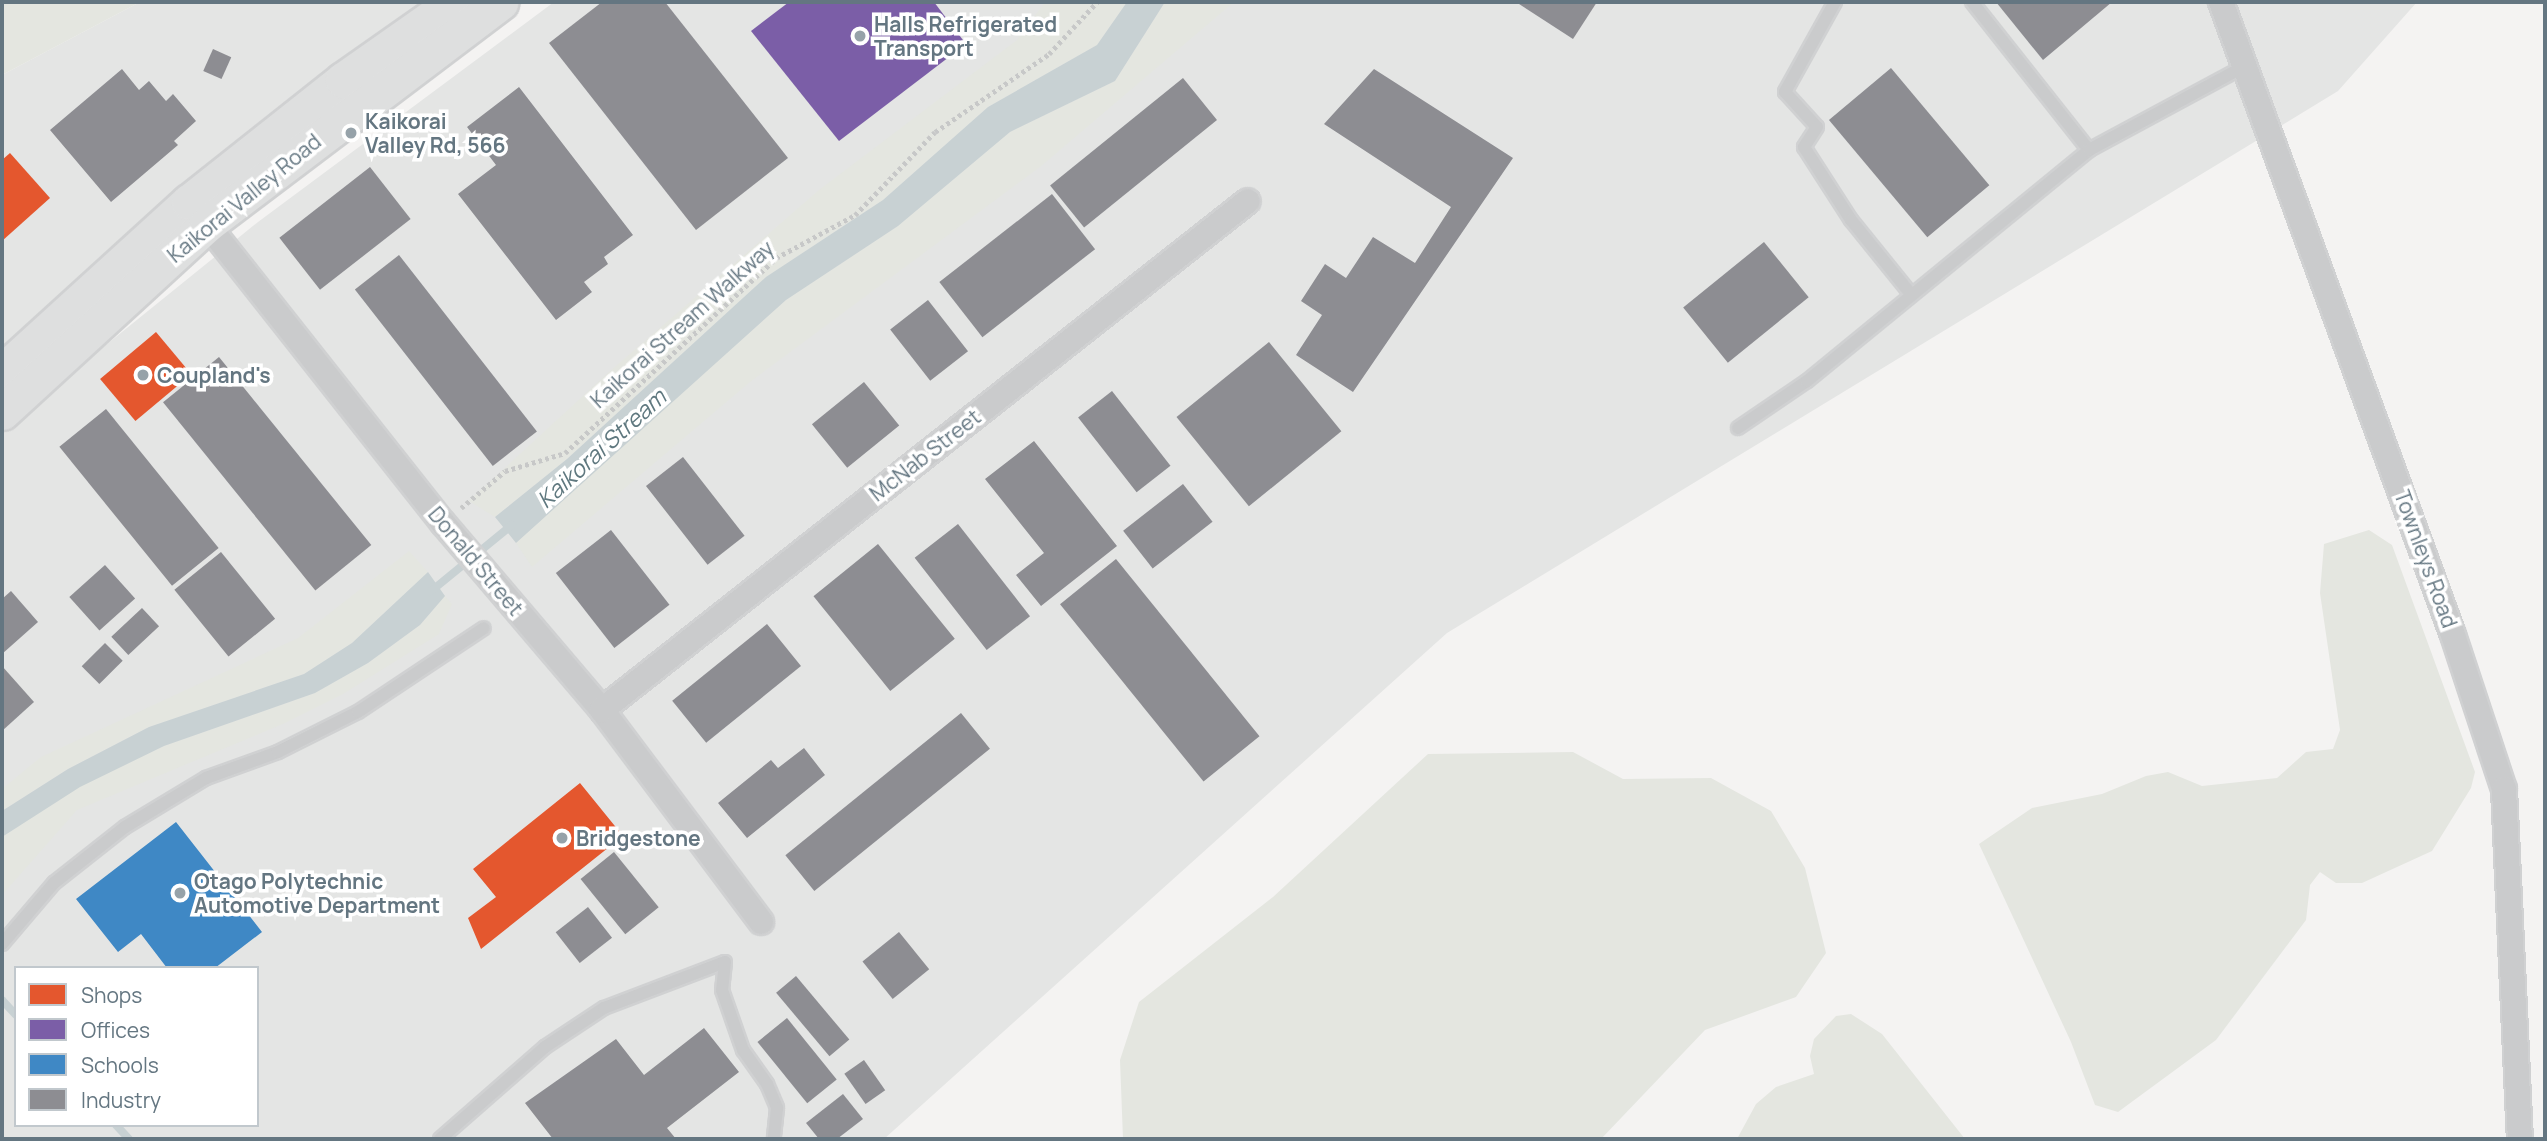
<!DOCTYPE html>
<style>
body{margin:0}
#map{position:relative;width:2547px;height:1141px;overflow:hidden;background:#f4f3f2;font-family:Manrope,sans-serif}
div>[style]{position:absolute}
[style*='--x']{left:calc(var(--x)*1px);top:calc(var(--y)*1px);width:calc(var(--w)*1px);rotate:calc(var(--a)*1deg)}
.built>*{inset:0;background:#e4e5e4}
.green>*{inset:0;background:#e4e6e0}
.water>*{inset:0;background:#c8d1d3}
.shops>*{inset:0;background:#e4572e;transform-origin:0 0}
.offices>*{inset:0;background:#7b5ea7}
.schools>*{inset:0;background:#3f88c5}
.industry>*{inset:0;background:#8d8d92;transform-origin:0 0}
.stream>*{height:8px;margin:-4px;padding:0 4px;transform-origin:4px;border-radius:4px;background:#c8d1d3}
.path>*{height:4.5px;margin-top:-2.25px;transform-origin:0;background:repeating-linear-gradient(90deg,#c7c8c8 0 3.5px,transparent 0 7px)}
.roads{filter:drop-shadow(2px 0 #d0d1d2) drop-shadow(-2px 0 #d0d1d2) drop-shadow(0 2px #d0d1d2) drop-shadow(0 -2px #d0d1d2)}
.service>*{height:12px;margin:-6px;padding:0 6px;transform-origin:6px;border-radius:6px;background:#cacbcc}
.minor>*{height:24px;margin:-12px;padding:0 12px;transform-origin:12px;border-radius:12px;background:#cacbcc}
.secondary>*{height:35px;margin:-17.5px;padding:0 17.5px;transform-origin:17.5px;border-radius:17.5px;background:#dedfdf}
.dots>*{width:19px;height:19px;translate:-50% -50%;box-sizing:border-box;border:4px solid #fff;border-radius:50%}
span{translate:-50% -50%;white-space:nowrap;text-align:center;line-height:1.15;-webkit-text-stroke:7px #fff;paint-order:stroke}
.poi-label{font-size:21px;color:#647681;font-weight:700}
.left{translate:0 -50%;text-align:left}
.street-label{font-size:21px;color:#647681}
.water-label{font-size:23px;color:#5f787f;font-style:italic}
.frame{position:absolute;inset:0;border:4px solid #647681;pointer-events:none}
.legend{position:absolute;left:14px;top:966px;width:245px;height:161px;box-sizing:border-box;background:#fff;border:2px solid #c1c8cd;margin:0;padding:9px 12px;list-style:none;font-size:21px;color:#647681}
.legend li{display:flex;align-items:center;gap:14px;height:35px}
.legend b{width:35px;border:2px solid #c1c8cd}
</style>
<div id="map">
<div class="built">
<div style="clip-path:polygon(140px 2px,426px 2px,2px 355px,2px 75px)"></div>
<div style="clip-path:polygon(evenodd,554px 2px,2417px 2px,2338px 91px,1447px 633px,884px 1139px,2px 1139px,2px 429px,258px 222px,554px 2px,16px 968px,257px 968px,257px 1125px,16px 1125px,16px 968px)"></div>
</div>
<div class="green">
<div style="clip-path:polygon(2px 2px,140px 2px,2px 75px)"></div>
<div style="clip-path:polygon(1045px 2px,1127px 2px,1097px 45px,988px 107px,883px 200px,766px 277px,567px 459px,495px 517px,469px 501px,609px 372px,819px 190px,1017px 40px)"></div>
<div style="clip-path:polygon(1165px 2px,1234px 2px,1040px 167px,750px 382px,532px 567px,516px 543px,665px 408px,786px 300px,898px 226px,1010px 132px,1115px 81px)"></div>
<div style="clip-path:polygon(2369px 530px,2392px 545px,2475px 772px,2471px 788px,2432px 851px,2362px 883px,2336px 883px,2320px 872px,2310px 885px,2306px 920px,2216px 1040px,2118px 1112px,2095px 1105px,2071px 1042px,1979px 844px,2032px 808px,2102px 794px,2146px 776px,2168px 772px,2202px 786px,2277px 778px,2306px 752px,2333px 749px,2340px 730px,2320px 593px,2324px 544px)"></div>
<div style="clip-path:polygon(409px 551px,428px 572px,352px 643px,304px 674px,149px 727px,68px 769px,2px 811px,2px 789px,41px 757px,298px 638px)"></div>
<div style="clip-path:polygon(445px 596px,452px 604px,439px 634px,343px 694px,285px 723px,77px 810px,2px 895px,2px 837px,80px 785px,164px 746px,315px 693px,368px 663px,420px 625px)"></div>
<div style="clip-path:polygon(1573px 752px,1623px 779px,1711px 778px,1771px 811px,1805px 868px,1826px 953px,1796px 997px,1705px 1030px,1601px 1139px,1123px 1139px,1120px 1060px,1139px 1002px,1273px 897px,1428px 754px)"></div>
<div style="clip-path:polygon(1851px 1014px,1882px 1034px,1965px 1139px,1737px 1139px,1756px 1104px,1776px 1087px,1814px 1074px,1810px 1056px,1814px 1039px,1836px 1016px)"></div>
</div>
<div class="water">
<div style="clip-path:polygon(1127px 2px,1165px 2px,1115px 81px,1010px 132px,898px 226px,786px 300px,516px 543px,495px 517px,567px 459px,766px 277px,883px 200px,988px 107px,1097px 45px)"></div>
<div style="clip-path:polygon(428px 572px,445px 596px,420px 625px,368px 663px,315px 693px,164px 746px,80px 787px,2px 837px,2px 811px,68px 769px,149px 727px,304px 674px,352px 643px)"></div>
</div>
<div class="shops">
<div style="clip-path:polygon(10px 153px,50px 198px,2px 241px,2px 160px)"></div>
<div style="left:156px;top:332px;width:55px;height:73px;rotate:50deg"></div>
<div style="clip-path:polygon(580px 783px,623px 836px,481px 949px,468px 918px,496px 897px,473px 869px)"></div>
</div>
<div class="offices">
<div style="clip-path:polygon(789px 2px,934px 2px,966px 44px,839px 141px,751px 31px)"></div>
</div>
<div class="schools">
<div style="clip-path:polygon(176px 822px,262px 932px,215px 968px,167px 968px,141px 934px,118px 952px,76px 899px)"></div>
</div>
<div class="industry">
<div style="clip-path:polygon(602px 2px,665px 2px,788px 158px,696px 230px,549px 43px)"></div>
<div style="clip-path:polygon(1516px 2px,1597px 2px,1573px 39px)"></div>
<div style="clip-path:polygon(1996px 2px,2112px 2px,2043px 60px)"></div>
<div style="left:213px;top:49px;width:20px;height:24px;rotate:24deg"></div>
<div style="left:1891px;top:68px;width:153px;height:81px;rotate:50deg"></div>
<div style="clip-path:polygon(122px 69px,139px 90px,149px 81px,166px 101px,173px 94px,196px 121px,174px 141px,178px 145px,111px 202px,50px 130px)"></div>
<div style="clip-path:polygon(1374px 69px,1513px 158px,1353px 392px,1296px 355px,1322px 315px,1301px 301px,1325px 264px,1346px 278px,1373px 237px,1415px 263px,1451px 207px,1324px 124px)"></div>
<div style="left:1183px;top:78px;width:54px;height:171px;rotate:51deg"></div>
<div style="clip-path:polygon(519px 87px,633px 235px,604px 257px,608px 264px,584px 282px,592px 292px,556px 320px,458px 194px,496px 165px,467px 127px)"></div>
<div style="left:370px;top:167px;width:66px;height:115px;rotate:52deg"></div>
<div style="left:1052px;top:194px;width:70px;height:143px;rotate:52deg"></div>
<div style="left:1764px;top:242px;width:71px;height:104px;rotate:51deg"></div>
<div style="left:399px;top:255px;width:224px;height:56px;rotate:52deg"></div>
<div style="left:928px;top:300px;width:65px;height:48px;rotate:52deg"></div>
<div style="left:1269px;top:342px;width:115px;height:119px;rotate:51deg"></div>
<div style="left:219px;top:357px;width:242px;height:72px;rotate:51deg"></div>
<div style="left:864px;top:382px;width:56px;height:67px;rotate:51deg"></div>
<div style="left:1112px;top:391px;width:95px;height:43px;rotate:52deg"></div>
<div style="left:106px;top:409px;width:179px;height:60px;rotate:51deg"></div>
<div style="clip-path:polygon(1034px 441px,1117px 546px,1041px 606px,1016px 575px,1044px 553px,985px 479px)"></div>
<div style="left:683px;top:457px;width:100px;height:47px;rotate:52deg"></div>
<div style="left:1183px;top:484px;width:48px;height:76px;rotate:52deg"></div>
<div style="left:958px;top:524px;width:117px;height:55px;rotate:52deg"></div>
<div style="left:611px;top:530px;width:95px;height:70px;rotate:52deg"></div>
<div style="left:878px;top:544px;width:122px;height:83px;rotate:51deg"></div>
<div style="left:221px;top:552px;width:86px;height:60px;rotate:51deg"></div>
<div style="left:1116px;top:559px;width:228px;height:72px;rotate:51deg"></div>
<div style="left:105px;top:565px;width:45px;height:48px;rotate:48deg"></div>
<div style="clip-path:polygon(11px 591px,38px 622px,2px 654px,2px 599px)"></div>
<div style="left:142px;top:608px;width:25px;height:42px;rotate:47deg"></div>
<div style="left:767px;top:624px;width:54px;height:122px;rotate:51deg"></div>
<div style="left:105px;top:643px;width:25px;height:33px;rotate:45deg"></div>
<div style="clip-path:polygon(2px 666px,34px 702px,2px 731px)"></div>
<div style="left:961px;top:713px;width:46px;height:226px;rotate:51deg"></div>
<div style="clip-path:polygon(804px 748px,825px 775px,747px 838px,718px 803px,771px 760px,778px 768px)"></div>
<div style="left:614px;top:852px;width:71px;height:43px;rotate:51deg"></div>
<div style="left:588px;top:907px;width:39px;height:41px;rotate:52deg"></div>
<div style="left:899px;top:932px;width:48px;height:47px;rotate:51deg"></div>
<div style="left:796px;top:976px;width:83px;height:26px;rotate:50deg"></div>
<div style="left:787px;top:1018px;width:79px;height:38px;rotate:51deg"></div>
<div style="clip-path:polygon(704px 1028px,739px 1072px,667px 1128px,676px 1139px,553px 1139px,525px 1103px,616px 1039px,644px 1075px)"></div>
<div style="left:864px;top:1060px;width:37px;height:24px;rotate:55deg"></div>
<div style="clip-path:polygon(843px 1094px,863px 1119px,837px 1139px,819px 1139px,806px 1123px)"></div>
</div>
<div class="stream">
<div style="--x:430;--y:592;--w:106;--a:-39.3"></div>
<div style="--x:2;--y:1000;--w:21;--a:47"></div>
<div style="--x:116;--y:1125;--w:19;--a:47"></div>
</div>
<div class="path">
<div style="--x:461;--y:508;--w:57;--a:-40.1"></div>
<div style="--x:505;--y:471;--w:63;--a:-16.7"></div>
<div style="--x:565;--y:453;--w:287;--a:-42.7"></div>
<div style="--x:776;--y:258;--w:90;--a:-28.6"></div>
<div style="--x:855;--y:215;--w:115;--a:-46.1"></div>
<div style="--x:935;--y:132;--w:138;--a:-34.4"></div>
<div style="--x:1049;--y:54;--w:71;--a:-47.3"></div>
</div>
<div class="roads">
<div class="service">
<div style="--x:1835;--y:2;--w:103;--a:119.1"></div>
<div style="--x:1785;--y:92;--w:47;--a:47.6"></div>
<div style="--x:1817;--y:127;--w:24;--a:123"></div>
<div style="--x:1804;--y:147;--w:87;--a:57.2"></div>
<div style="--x:1851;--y:220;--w:94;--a:51.1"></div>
<div style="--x:1972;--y:2;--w:189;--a:51.7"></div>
<div style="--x:1738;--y:428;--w:83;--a:-34.3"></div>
<div style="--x:1807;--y:381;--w:365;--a:-39.3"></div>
<div style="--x:2089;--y:150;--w:177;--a:-28.3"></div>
<div style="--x:2;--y:944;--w:80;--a:-49.6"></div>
<div style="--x:54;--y:883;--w:90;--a:-38.3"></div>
<div style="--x:125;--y:827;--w:95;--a:-31.2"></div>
<div style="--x:206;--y:778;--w:77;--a:-19.9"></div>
<div style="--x:278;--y:752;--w:89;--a:-26.6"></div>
<div style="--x:358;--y:712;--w:151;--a:-33.7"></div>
<div style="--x:440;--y:1139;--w:140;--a:-41.2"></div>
<div style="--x:545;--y:1047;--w:71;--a:-33.5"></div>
<div style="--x:604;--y:1008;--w:129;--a:-20.8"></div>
<div style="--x:725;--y:962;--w:28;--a:96"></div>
<div style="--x:722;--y:990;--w:64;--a:70.7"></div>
<div style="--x:743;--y:1050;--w:42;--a:54.8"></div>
<div style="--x:767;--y:1084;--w:26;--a:67"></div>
<div style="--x:777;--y:1108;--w:31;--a:96"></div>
</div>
<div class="minor">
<div style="--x:2221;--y:2;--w:674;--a:69.87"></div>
<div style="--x:2453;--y:635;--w:162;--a:71.7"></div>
<div style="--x:2504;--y:789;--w:350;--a:87.4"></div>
<div style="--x:198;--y:213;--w:395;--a:51.7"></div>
<div style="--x:443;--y:523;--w:245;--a:49.6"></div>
<div style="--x:602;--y:710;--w:265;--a:53.1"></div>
<div style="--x:602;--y:710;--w:822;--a:-38.24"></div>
</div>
<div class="secondary">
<div style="--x:2;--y:372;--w:253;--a:-42.3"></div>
<div style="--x:189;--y:202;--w:196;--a:-38.4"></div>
<div style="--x:343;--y:80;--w:136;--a:-35.1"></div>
<div style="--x:2;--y:412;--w:278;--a:-42.5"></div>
<div style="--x:207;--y:224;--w:368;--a:-37.1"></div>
</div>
</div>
<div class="dots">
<div style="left:860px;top:36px;background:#96a2a9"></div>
<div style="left:351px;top:133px;background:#96a2a9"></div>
<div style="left:143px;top:375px;background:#96a2a9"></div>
<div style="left:562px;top:838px;background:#96a2a9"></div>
<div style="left:180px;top:893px;background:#96a2a9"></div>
</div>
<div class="poi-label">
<span class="left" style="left:874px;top:36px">Halls Refrigerated<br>Transport</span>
<span class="left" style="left:365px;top:133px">Kaikorai<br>Valley Rd, 566</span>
<span class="left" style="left:157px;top:375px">Coupland's</span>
<span class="left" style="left:576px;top:838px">Bridgestone</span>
<span class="left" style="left:194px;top:893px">Otago Polytechnic<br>Automotive Department</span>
</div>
<div class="street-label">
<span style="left:244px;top:198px;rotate:-39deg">Kaikorai Valley Road</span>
<span style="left:682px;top:324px;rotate:-42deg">Kaikorai Stream Walkway</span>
<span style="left:925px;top:455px;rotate:-38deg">McNab Street</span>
<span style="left:2426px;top:559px;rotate:70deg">Townleys Road</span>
<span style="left:476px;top:561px;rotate:50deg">Donald Street</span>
</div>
<div class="water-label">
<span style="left:601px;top:448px;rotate:-42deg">Kaikorai Stream</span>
</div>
<div class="frame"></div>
<ul class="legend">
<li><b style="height:19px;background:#e4572e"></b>Shops</li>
<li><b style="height:19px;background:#7b5ea7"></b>Offices</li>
<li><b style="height:19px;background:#3f88c5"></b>Schools</li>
<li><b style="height:19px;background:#8d8d92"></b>Industry</li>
</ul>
</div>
